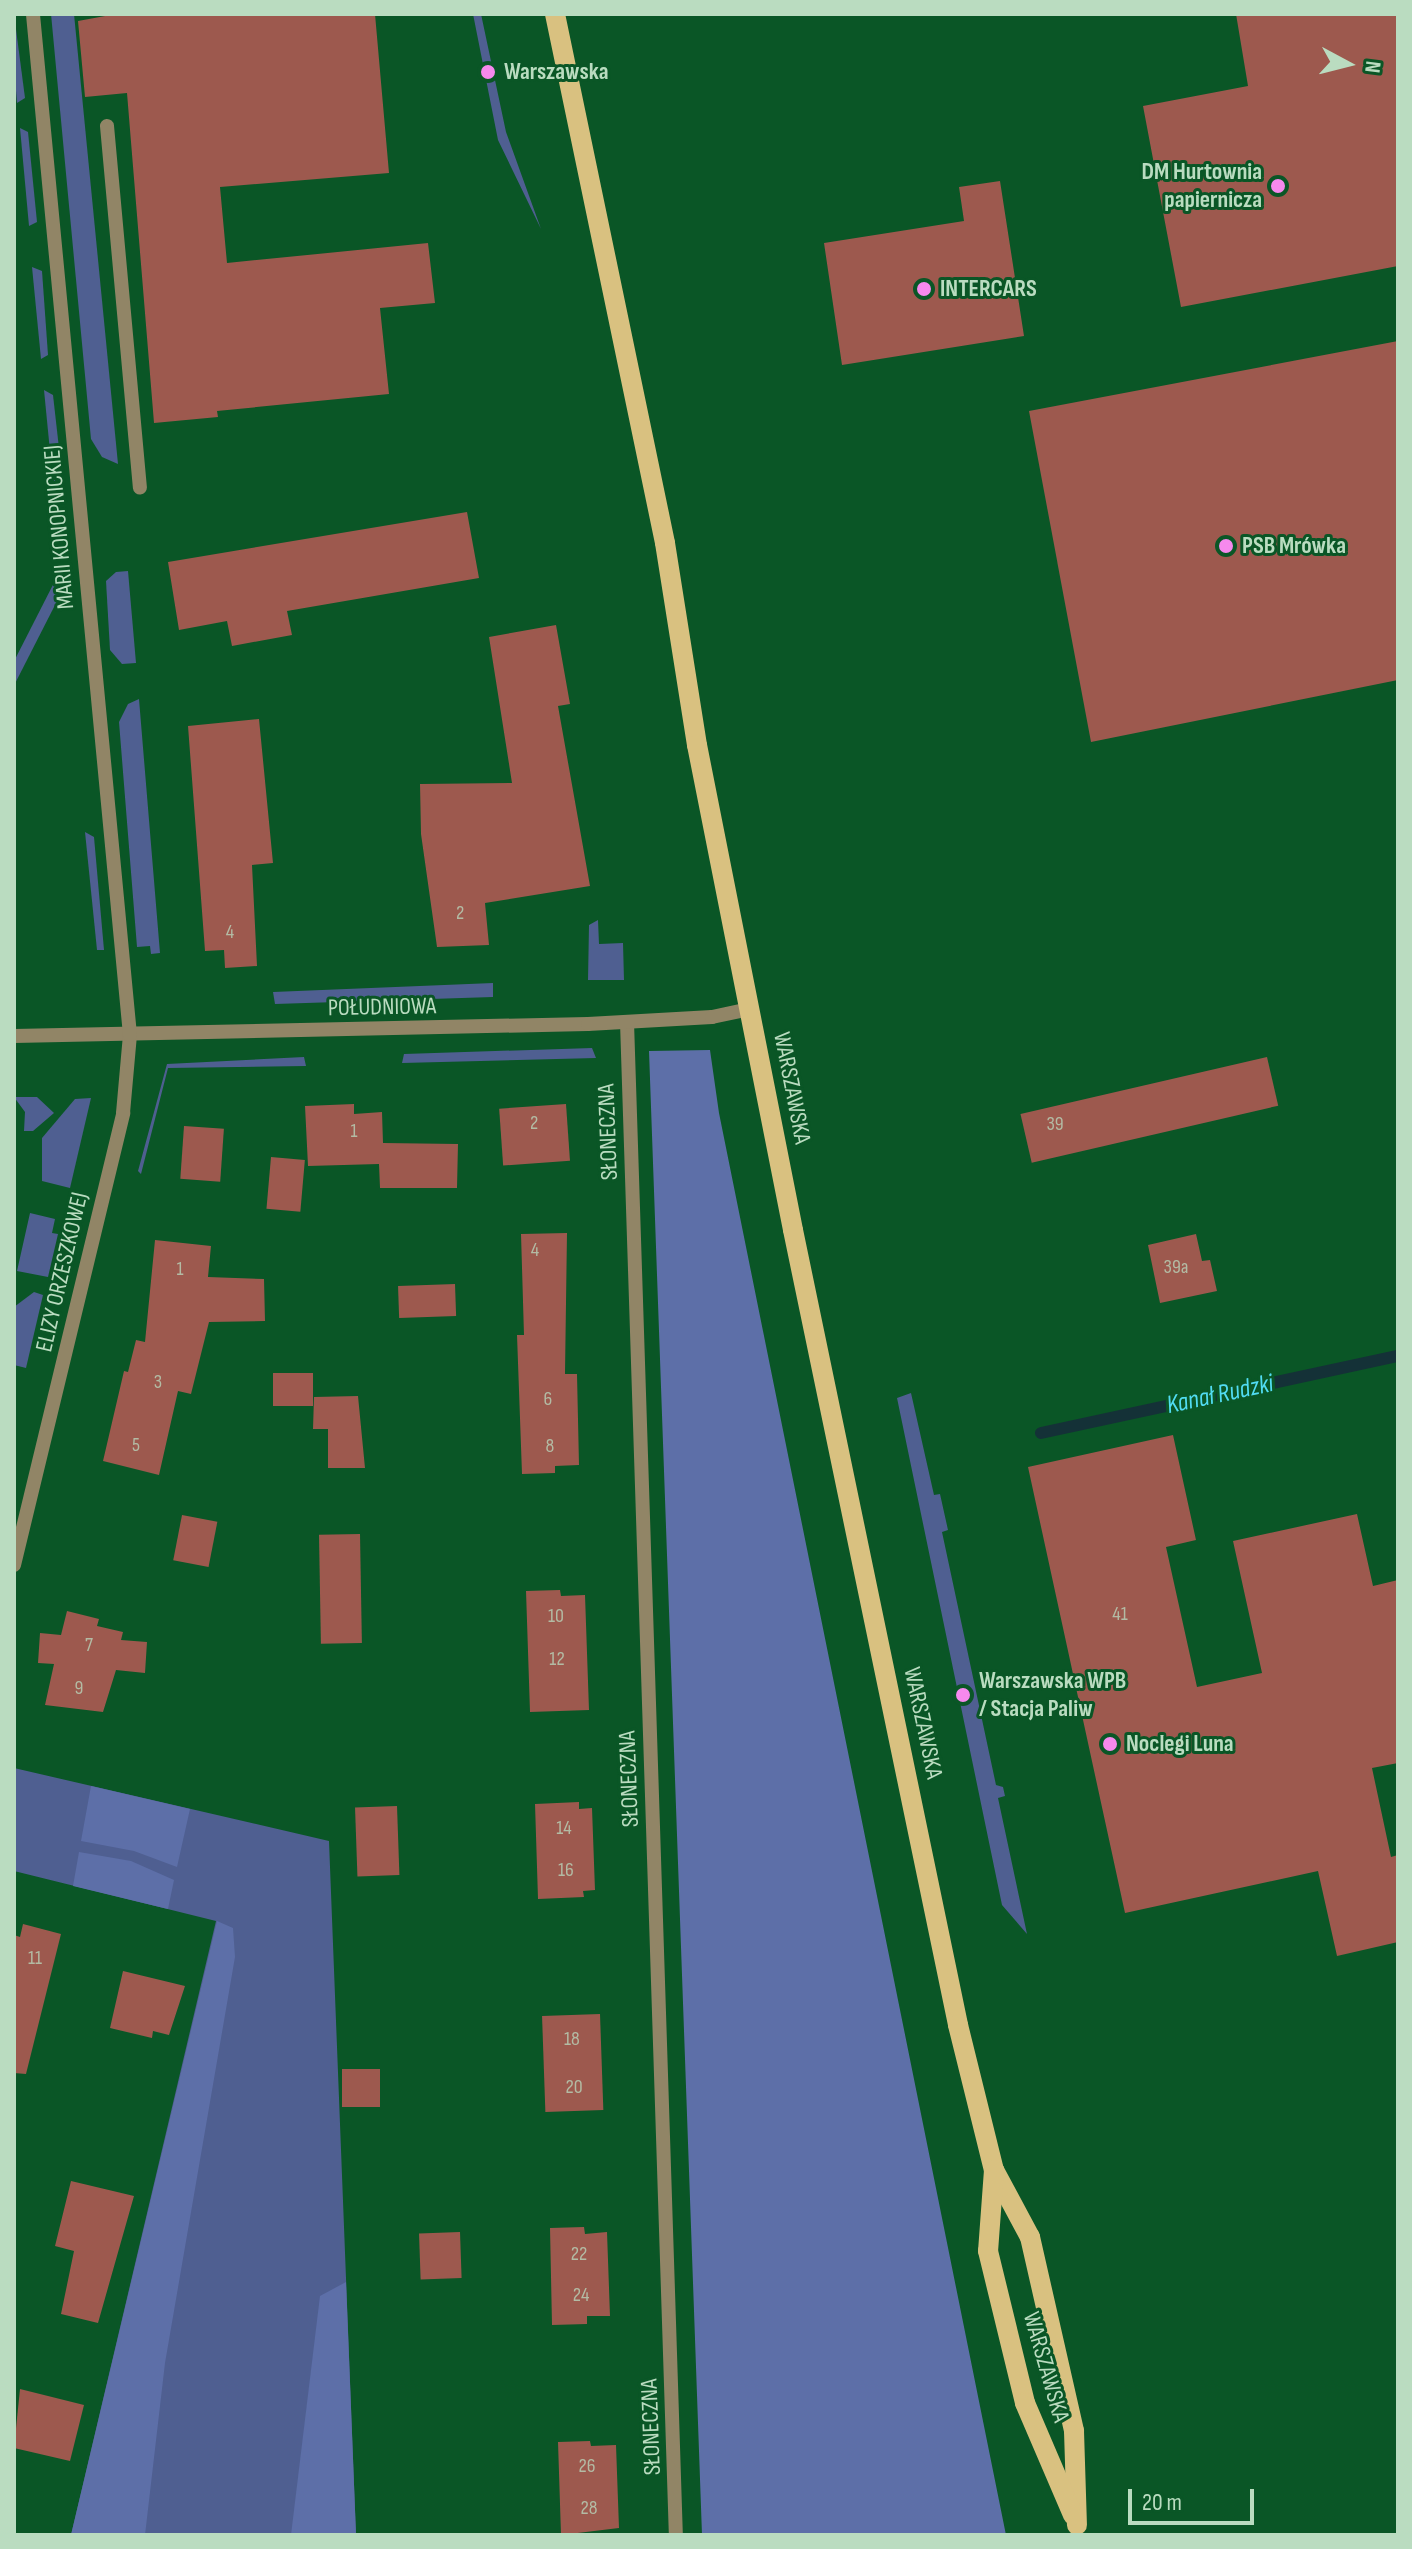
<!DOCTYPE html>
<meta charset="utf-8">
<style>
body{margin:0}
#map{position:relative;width:1412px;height:2549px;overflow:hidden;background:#0a5626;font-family:"Sofia Sans Condensed",sans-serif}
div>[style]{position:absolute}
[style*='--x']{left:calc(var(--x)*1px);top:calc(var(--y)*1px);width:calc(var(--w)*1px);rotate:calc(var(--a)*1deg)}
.green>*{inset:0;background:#4f5f91;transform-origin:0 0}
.forest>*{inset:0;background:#5d6fa8}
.stream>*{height:12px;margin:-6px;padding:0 6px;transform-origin:6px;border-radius:6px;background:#143137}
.building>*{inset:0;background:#9d594e;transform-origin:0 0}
.minor>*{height:14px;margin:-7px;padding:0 7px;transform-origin:7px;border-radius:7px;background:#918566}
.major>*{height:20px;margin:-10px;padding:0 10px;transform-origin:10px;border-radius:10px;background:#d9c180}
.dots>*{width:22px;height:22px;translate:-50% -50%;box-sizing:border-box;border:4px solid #0a5626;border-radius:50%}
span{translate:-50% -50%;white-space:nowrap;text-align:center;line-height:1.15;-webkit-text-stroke:6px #0a5626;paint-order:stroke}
.number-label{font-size:20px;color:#b3bba4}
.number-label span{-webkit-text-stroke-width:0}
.poi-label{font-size:24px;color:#badcc0;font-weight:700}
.left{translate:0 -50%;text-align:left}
.right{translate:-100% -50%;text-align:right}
.street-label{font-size:24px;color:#badcc0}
.water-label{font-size:26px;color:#51dcf2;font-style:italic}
.frame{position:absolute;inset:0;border:16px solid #badcc0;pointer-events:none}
.north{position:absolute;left:1308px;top:24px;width:80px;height:80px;-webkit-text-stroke:6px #0a5626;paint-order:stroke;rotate:97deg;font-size:22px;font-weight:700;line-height:32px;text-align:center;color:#badcc0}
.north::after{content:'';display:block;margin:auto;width:28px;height:36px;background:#badcc0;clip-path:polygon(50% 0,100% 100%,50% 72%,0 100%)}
.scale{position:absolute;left:1128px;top:2489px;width:126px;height:36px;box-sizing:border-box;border:4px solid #badcc0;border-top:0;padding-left:10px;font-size:24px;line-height:28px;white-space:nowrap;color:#badcc0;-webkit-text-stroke:6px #0a5626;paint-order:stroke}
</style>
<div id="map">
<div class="green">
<div style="clip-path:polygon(14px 14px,25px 98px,17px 103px,14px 66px)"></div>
<div style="clip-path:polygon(51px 14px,74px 14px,118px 464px,102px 457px,91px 439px)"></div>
<div style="clip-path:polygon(473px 14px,481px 14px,506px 132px,541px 229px,498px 140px)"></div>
<div style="clip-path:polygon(20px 128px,28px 132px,37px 222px,29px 226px)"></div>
<div style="clip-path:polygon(32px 267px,42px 271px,48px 355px,41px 359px)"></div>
<div style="clip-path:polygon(44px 390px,53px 395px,62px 475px,53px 482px)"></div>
<div style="left:60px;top:571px;width:11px;height:231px;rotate:27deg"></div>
<div style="clip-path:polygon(128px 571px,136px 663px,122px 664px,110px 650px,106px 581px,116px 572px)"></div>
<div style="clip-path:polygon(139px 699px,160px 953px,151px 954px,150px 946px,137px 947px,119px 722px,128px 704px)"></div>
<div style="clip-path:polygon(85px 832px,94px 837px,104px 950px,97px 950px)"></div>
<div style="clip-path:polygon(598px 920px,599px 944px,623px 943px,624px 980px,588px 980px,589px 925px)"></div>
<div style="clip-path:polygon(493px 983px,493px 997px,275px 1004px,273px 992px)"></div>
<div style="clip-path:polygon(592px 1048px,596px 1058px,402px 1063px,404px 1054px)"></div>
<div style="clip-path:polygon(304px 1057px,306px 1066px,168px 1068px,141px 1174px,138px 1171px,167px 1064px)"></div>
<div style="clip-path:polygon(14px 1097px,37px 1097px,54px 1113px,33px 1131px,24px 1131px,25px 1112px)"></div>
<div style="clip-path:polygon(91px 1098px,70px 1188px,42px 1181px,42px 1138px,75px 1099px)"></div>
<div style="clip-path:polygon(30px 1213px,55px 1219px,52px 1233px,58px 1234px,48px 1277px,17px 1271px)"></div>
<div style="clip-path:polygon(34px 1292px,43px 1295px,26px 1368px,14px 1365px,14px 1307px)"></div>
<div style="clip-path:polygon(911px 1393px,934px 1495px,940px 1494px,948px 1530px,942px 1532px,996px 1785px,1003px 1787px,1005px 1796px,998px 1798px,1027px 1934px,1002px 1905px,897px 1398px)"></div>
<div style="clip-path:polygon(14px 1768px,329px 1841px,356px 2535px,71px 2535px,216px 1921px,14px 1871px)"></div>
</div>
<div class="forest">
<div style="clip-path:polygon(710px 1050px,719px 1113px,1006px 2535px,702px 2535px,649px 1051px)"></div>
<div style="clip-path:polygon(91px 1786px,190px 1809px,177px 1867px,134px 1851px,81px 1841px)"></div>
<div style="clip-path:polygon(79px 1852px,131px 1861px,174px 1880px,168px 1909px,73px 1886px)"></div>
<div style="clip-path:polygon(217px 1921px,233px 1928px,235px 1957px,165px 2363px,145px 2535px,71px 2535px)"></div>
<div style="clip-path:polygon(346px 2282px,356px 2535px,291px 2535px,320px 2296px)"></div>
</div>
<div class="stream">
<div style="--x:1041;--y:1433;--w:365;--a:-12.2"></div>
</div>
<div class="building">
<div style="clip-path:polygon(116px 14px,375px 14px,389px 173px,220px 187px,227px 263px,428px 243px,435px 303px,380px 308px,389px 394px,217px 411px,218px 417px,154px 423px,127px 93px,85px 97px,78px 21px)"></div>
<div style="clip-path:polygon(1236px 14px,1398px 14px,1398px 266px,1181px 307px,1143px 106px,1248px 86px)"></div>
<div style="clip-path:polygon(1000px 181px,1024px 336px,842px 365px,824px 243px,964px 221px,959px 187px)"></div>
<div style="clip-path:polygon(1398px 341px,1398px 680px,1091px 742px,1029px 411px)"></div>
<div style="clip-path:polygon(467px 512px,479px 578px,287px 611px,292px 635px,232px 646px,227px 621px,179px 630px,168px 562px)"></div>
<div style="clip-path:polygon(556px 625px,570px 704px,558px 706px,590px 886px,485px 903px,489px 945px,437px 947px,421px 834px,420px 784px,512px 783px,489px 637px)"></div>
<div style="clip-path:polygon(259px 719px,273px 863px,252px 865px,257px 966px,225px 968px,224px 950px,205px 951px,188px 726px)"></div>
<div style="left:1267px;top:1057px;width:50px;height:253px;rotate:77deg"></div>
<div style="clip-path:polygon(354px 1104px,354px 1114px,382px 1112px,383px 1143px,458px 1144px,457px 1188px,380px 1188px,379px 1164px,308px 1166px,305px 1106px)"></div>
<div style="left:566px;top:1104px;width:57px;height:67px;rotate:86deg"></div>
<div style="left:184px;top:1126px;width:40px;height:53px;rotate:4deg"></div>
<div style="left:271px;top:1157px;width:34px;height:52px;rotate:5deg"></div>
<div style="clip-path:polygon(567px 1233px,565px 1374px,577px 1374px,579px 1465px,555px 1466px,555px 1473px,522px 1474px,517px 1335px,524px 1335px,521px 1234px)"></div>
<div style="clip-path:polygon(1196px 1234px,1202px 1261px,1210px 1260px,1217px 1291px,1160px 1303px,1148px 1245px)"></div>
<div style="clip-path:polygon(155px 1240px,211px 1246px,208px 1277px,264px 1279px,265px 1321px,209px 1322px,191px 1394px,178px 1391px,159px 1475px,103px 1461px,124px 1371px,128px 1372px,136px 1340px,145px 1342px)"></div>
<div style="left:455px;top:1284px;width:32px;height:57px;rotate:88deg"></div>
<div style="left:273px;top:1373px;width:40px;height:33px"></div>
<div style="clip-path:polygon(358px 1396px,365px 1468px,328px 1468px,328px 1429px,340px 1429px,313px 1429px,314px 1397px)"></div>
<div style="clip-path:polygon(1173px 1435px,1196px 1540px,1166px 1547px,1197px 1687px,1262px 1673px,1233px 1541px,1357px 1514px,1373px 1586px,1398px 1580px,1398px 1763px,1372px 1768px,1391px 1857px,1398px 1855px,1398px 1942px,1337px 1956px,1318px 1871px,1125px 1913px,1028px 1467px)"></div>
<div style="left:182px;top:1515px;width:36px;height:46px;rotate:11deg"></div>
<div style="left:360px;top:1534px;width:109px;height:41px;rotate:89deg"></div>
<div style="clip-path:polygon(560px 1590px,561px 1596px,585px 1595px,589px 1710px,530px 1712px,526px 1591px)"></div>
<div style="clip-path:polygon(67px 1611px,99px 1619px,97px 1626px,123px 1632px,121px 1640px,147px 1642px,145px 1673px,116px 1670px,103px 1712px,45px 1705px,54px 1664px,38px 1663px,40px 1633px,61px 1635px)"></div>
<div style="clip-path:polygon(579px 1802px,579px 1809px,592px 1808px,595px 1890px,583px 1891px,584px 1897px,538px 1899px,535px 1804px)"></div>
<div style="left:397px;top:1806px;width:69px;height:42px;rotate:88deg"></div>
<div style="clip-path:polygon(23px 1924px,61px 1934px,26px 2074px,14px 2073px,14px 1935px,20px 1937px)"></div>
<div style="clip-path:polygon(123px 1971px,185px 1986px,169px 2035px,153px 2031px,152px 2038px,110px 2028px)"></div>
<div style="left:600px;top:2014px;width:96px;height:58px;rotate:88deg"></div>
<div style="left:342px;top:2069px;width:38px;height:38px"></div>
<div style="clip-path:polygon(71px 2181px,134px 2196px,98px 2323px,61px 2314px,74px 2251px,55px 2246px)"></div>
<div style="clip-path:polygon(584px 2227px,585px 2234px,607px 2232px,610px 2316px,587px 2316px,587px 2324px,552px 2325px,550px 2228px)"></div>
<div style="left:460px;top:2232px;width:46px;height:41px;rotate:88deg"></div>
<div style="clip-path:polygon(20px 2389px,84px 2405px,70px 2461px,14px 2448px)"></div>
<div style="clip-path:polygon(590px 2441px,591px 2446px,616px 2445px,619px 2528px,561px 2535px,558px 2442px)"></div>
</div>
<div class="minor">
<div style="--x:107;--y:126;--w:363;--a:84.8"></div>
<div style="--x:627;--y:1022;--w:1514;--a:88.15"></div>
<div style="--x:14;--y:1036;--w:574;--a:-1.2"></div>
<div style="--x:588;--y:1024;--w:124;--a:-3.2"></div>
<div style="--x:712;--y:1017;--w:39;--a:-12"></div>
<div style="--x:14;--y:1565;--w:465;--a:-76.4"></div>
<div style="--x:123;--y:1113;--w:78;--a:-84.9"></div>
<div style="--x:130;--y:1035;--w:1026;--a:-95.43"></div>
</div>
<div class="major">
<div style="--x:555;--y:14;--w:540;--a:78.25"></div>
<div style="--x:665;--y:543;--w:205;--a:81"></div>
<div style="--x:697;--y:745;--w:494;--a:78.8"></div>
<div style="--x:793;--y:1230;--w:812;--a:78.27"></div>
<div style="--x:958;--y:2025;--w:149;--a:76.1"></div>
<div style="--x:994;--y:2170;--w:76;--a:61.8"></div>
<div style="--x:1030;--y:2237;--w:199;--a:77.2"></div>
<div style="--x:1074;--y:2431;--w:94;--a:88.2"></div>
<div style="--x:994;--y:2170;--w:81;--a:94.2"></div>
<div style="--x:988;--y:2251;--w:156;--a:76.3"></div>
<div style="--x:1025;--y:2403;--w:122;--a:66.8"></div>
</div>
<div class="dots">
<div style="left:488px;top:72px;background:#f689ed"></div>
<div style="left:1278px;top:186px;background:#f689ed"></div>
<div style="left:924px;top:289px;background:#f689ed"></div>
<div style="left:1226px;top:546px;background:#f689ed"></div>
<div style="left:963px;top:1695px;background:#f689ed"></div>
<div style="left:1110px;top:1744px;background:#f689ed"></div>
</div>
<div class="number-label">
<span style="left:460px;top:913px">2</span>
<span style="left:230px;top:932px">4</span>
<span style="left:534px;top:1123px">2</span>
<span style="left:1055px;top:1124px">39</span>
<span style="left:354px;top:1131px">1</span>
<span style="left:535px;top:1250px">4</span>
<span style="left:1176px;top:1267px">39a</span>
<span style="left:180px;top:1269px">1</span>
<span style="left:158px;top:1382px">3</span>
<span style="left:548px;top:1399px">6</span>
<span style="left:136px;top:1445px">5</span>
<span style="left:550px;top:1446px">8</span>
<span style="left:1120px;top:1614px">41</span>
<span style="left:556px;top:1616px">10</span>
<span style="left:89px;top:1645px">7</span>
<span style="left:557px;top:1659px">12</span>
<span style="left:79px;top:1688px">9</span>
<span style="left:564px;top:1828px">14</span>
<span style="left:566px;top:1870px">16</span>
<span style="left:35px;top:1958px">11</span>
<span style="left:572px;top:2039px">18</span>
<span style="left:574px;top:2087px">20</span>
<span style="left:579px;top:2254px">22</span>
<span style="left:581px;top:2295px">24</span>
<span style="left:587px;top:2466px">26</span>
<span style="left:589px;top:2508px">28</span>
</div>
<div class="poi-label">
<span class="left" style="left:504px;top:72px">Warszawska</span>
<span class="right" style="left:1262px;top:186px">DM Hurtownia<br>papiernicza</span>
<span class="left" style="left:940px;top:289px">INTERCARS</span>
<span class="left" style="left:1242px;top:546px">PSB Mrówka</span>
<span class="left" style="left:979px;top:1695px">Warszawska WPB<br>/ Stacja Paliw</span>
<span class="left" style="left:1126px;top:1744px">Noclegi Luna</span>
</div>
<div class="street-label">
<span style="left:59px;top:527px;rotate:-95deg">MARII KONOPNICKIEJ</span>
<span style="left:382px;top:1007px;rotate:-1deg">POŁUDNIOWA</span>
<span style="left:792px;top:1088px;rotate:79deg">WARSZAWSKA</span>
<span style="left:608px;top:1132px;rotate:-92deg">SŁONECZNA</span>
<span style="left:62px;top:1272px;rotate:-77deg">ELIZY ORZESZKOWEJ</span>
<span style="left:923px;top:1723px;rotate:78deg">WARSZAWSKA</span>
<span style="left:629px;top:1779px;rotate:-92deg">SŁONECZNA</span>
<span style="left:1046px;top:2367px;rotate:74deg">WARSZAWSKA</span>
<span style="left:651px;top:2427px;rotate:-92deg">SŁONECZNA</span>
</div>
<div class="water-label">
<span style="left:1220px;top:1395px;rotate:-12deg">Kanał Rudzki</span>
</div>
<div class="frame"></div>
<div class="north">N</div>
<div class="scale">20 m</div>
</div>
